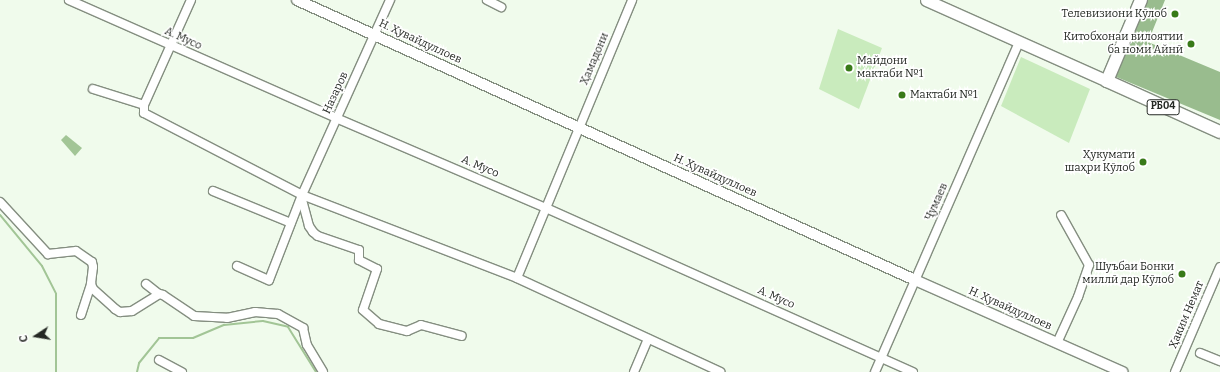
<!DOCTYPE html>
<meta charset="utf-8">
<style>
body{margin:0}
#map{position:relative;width:1220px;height:372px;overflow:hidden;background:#f0fbec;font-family:Bitter,serif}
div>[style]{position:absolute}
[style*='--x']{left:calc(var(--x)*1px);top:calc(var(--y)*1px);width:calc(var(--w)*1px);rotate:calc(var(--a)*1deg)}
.green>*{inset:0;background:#c9ebbd}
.forest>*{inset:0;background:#99bc8e}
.water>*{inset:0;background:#a2c596}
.stream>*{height:2px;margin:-1px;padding:0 1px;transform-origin:1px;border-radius:1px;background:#a2c596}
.roads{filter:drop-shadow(1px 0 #848e80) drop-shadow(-1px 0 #848e80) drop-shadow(0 1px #848e80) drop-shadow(0 -1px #848e80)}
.minor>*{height:8px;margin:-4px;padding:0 4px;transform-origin:4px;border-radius:4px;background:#fff}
.tertiary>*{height:10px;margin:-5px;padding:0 5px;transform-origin:5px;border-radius:5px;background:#fff}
.secondary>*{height:11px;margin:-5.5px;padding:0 5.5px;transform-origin:5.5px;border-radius:5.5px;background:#fff}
.primary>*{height:12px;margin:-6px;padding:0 6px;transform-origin:6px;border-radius:6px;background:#fff}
.dots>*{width:11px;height:11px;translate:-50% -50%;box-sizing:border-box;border:2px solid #fff;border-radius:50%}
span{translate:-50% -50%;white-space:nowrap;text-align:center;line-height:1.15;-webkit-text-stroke:3px #fff;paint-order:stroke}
.shield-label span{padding:1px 3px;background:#fff;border:1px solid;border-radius:3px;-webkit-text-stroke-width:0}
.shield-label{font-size:10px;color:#252924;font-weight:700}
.poi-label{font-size:11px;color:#252924}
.right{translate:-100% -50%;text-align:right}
.left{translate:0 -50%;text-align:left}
.street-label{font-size:11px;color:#252924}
.north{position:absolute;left:16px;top:316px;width:40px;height:40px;-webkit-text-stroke:3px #fff;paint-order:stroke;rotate:258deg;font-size:11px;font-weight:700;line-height:16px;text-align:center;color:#252924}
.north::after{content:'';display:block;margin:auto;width:14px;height:18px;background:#252924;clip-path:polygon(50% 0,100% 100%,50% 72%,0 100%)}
</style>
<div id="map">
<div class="green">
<div style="clip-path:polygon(838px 29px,882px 48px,859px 109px,819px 89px)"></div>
<div style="clip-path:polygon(1021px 57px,1090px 89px,1069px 143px,1001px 106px)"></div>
</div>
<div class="forest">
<div style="clip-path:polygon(1148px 0,1165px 0,1148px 42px,1220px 72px,1220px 120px,1114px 76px)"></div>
</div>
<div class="water">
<div style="clip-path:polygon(66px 135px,82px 148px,75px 156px,61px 140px)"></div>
</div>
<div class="stream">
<div style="--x:0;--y:215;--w:66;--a:50.5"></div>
<div style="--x:42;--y:266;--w:31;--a:63"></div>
<div style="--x:56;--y:294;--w:78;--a:90"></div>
<div style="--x:137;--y:372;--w:9;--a:-77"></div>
<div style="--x:139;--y:363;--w:32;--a:-51"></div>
<div style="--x:159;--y:338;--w:34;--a:0"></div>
<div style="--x:193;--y:338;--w:34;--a:-23"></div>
<div style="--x:224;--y:325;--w:39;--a:-6"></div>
<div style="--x:263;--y:321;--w:26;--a:13"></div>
<div style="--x:288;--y:327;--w:53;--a:58.1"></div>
</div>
<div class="roads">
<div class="minor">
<div style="--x:69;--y:0;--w:292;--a:23.8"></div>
<div style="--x:336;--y:118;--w:228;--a:23.2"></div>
<div style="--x:546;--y:208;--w:402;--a:24.1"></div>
<div style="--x:191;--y:0;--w:115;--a:114.1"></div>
<div style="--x:144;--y:105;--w:8;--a:90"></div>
<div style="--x:144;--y:113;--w:178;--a:27.4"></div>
<div style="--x:302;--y:195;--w:230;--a:21.1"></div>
<div style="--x:517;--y:278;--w:224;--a:24.8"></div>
<div style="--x:487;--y:0;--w:16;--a:27"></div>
<div style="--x:93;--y:89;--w:53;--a:17.4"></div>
<div style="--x:213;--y:191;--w:84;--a:22.3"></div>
<div style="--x:301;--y:196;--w:31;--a:75"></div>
<div style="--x:309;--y:226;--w:7;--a:56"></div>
<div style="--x:313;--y:232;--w:6;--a:39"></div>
<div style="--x:318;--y:236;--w:43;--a:18.9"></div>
<div style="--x:359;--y:250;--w:10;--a:90"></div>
<div style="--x:359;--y:260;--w:20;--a:27"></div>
<div style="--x:377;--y:269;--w:43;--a:108.9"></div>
<div style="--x:363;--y:310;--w:21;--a:41"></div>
<div style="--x:379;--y:324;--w:29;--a:14"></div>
<div style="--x:407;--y:331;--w:15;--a:-23"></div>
<div style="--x:421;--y:325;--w:42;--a:15"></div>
<div style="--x:0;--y:202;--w:71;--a:47.3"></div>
<div style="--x:48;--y:254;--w:28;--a:-6"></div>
<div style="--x:76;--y:251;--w:19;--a:35"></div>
<div style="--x:92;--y:262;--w:5;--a:79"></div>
<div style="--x:93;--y:267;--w:17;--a:97"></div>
<div style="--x:91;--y:284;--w:5;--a:68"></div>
<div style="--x:93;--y:289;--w:30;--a:42"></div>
<div style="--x:115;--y:309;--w:6;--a:31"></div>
<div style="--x:120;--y:312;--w:12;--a:-5"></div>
<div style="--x:132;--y:311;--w:32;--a:-32"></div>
<div style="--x:159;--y:294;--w:4;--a:14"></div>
<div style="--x:163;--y:295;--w:37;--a:34"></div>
<div style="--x:194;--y:316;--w:33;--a:3"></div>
<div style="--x:227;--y:318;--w:29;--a:-12"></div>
<div style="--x:255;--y:312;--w:23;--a:5"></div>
<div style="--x:278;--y:314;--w:29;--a:29"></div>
<div style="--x:303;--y:328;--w:17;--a:77"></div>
<div style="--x:307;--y:345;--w:31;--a:59"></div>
<div style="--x:237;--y:266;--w:35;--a:24"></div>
<div style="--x:269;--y:280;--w:91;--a:-68.8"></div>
<div style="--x:302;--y:195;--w:214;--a:-65.7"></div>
<div style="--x:517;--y:278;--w:301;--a:-67.5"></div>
<div style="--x:146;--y:284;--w:16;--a:38"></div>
<div style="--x:81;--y:315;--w:33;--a:-72"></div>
<div style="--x:1057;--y:343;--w:51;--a:-65.5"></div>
<div style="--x:1078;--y:297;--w:34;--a:-71"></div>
<div style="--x:1089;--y:265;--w:57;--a:-119.2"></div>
<div style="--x:1200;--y:353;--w:22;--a:22"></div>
<div style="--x:159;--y:360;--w:26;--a:28"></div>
<div style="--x:634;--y:372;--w:36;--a:-67"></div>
<div style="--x:875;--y:372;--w:360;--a:-66.4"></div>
<div style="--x:1175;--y:372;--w:114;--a:-66.8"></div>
</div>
<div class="tertiary">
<div style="--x:297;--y:0;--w:678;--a:24.37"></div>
<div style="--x:915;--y:280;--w:227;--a:23.9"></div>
</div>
<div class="secondary">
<div style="--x:926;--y:0;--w:198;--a:24.1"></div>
</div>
<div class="primary">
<div style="--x:1141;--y:0;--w:88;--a:112.8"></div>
<div style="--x:1107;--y:81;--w:124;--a:24.3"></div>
</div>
</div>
<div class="dots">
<div style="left:1175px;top:14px;background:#397a19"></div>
<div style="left:1191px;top:44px;background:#397a19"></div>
<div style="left:849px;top:68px;background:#397a19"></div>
<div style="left:902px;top:95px;background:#397a19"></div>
<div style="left:1143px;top:162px;background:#397a19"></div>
<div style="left:1182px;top:274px;background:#397a19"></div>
</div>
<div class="shield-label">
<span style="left:1163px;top:107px">РБ04</span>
</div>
<div class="poi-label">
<span class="right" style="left:1167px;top:14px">Телевизиони Кӯлоб</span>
<span class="right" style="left:1183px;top:44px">Китобхонаи вилоятии<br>ба номи Айнӣ</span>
<span class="left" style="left:857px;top:68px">Майдони<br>мактаби №1</span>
<span class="left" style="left:910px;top:95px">Мактаби №1</span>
<span class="right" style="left:1135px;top:162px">Ҳукумати<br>шаҳри Кӯлоб</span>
<span class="right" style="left:1174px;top:274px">Шуъбаи Бонки<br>миллӣ дар Кӯлоб</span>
</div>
<div class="street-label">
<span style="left:183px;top:39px;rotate:24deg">А. Мусо</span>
<span style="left:420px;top:42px;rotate:25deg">Н. Ҳувайдуллоев</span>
<span style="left:595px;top:59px;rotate:-67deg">Ҳамадони</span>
<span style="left:336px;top:93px;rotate:-65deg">Назаров</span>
<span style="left:480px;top:167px;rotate:23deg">А. Мусо</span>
<span style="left:715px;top:176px;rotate:24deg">Н. Ҳувайдуллоев</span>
<span style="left:937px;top:202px;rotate:-66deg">Ҷумаев</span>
<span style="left:776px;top:298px;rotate:24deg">А. Мусо</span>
<span style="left:1010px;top:309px;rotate:24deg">Н. Ҳувайдуллоев</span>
<span style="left:1187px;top:315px;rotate:-67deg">Ҳаким Немат</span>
</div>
<div class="north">С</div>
</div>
